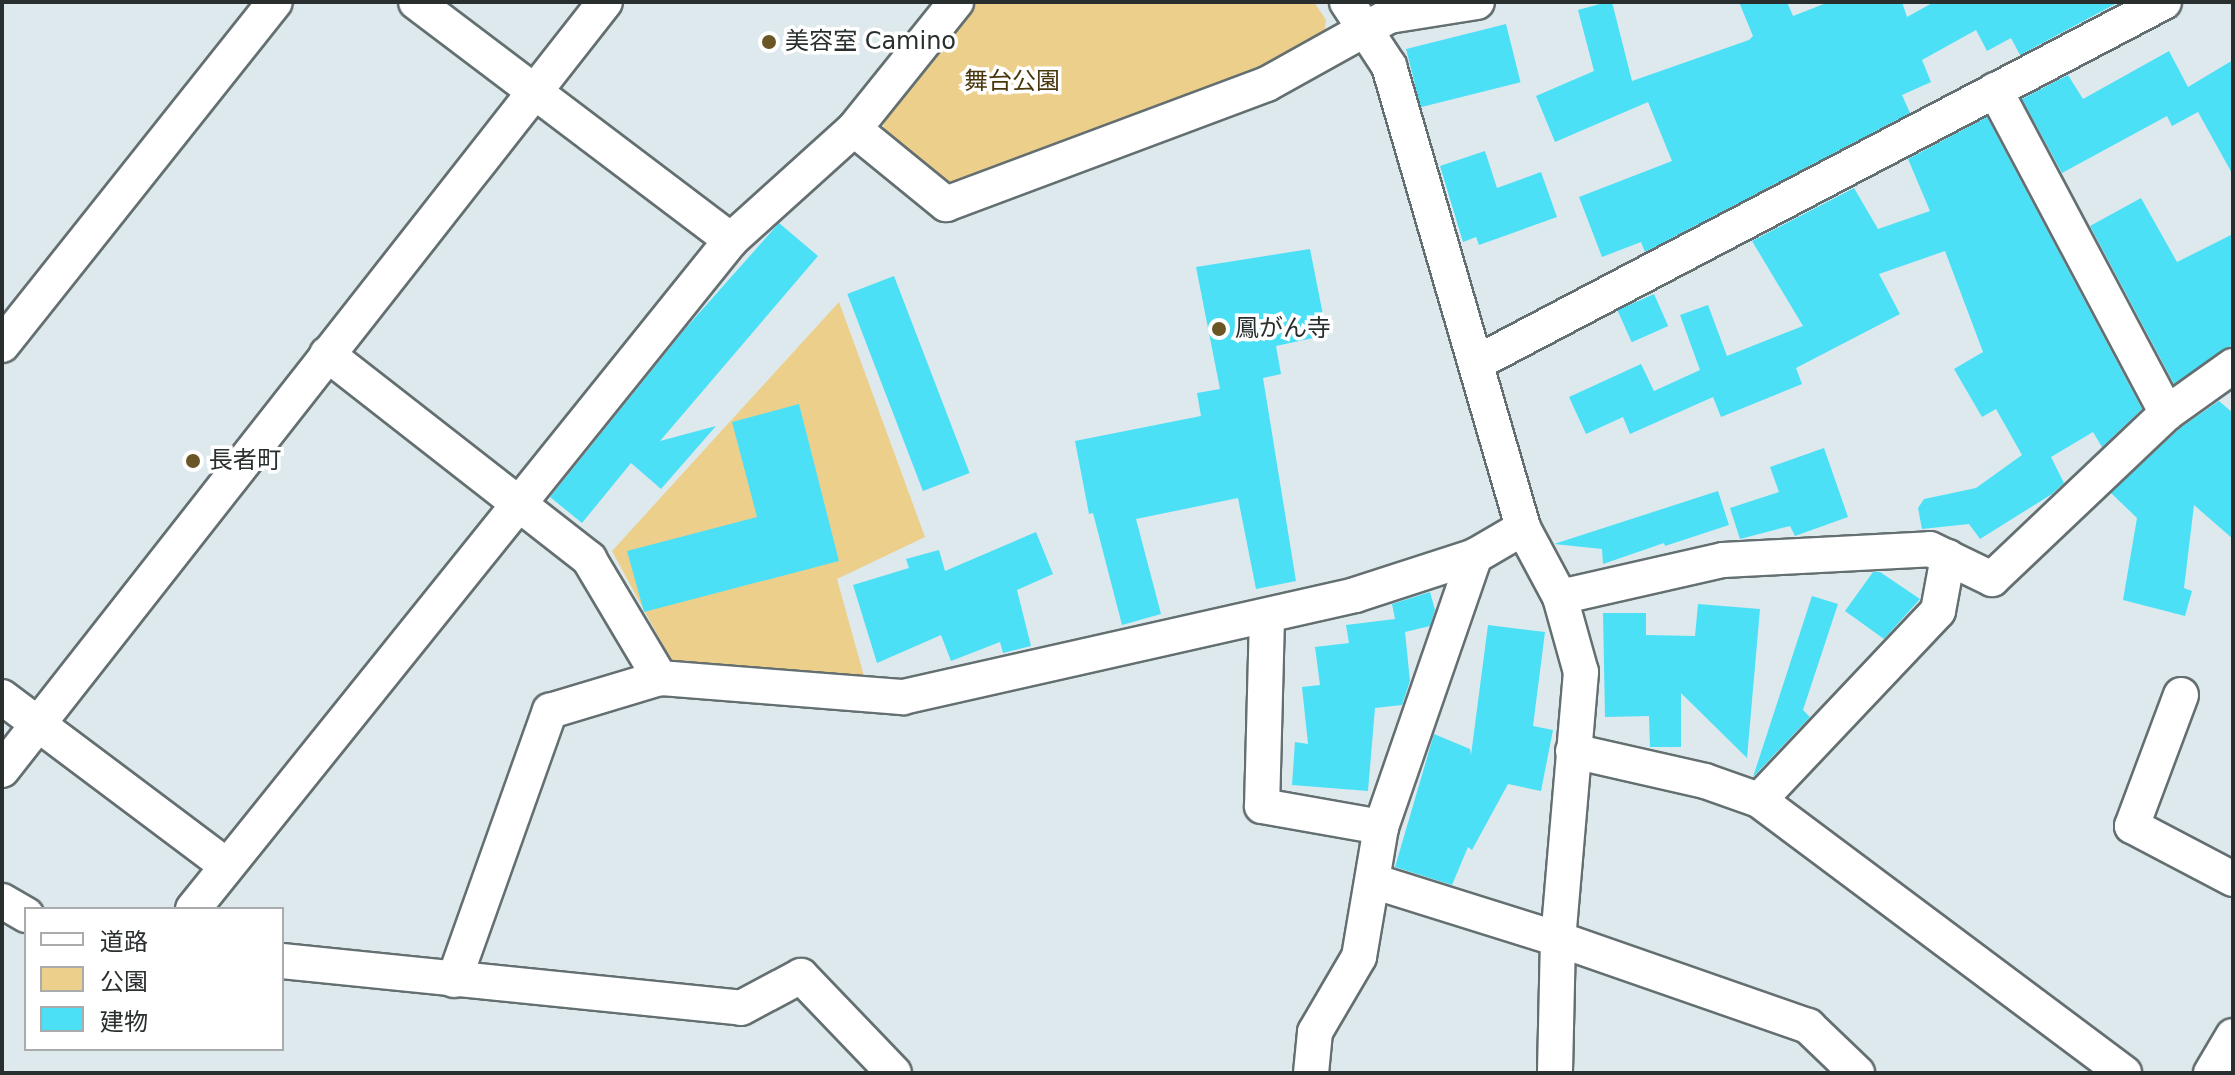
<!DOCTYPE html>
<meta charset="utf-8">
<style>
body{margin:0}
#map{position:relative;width:2235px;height:1075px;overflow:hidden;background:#dde9ec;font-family:"DejaVu Sans","Noto Sans JP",sans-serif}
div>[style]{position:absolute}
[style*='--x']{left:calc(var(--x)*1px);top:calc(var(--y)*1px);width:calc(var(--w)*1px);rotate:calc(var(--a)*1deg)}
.green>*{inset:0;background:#edcf8c}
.building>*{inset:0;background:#4ce0f7;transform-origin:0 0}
.roads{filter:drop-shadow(2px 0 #646f71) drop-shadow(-2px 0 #646f71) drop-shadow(0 2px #646f71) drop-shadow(0 -2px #646f71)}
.minor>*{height:34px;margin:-17px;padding:0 17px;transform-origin:17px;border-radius:17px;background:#fff}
.dots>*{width:22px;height:22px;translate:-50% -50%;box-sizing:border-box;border:4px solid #fff;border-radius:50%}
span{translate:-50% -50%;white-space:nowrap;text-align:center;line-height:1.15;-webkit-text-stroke:7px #fff;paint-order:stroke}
.poi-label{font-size:24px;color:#292e2f}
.left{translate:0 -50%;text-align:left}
.park-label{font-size:24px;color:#49380d}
.frame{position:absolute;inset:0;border:4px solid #292e2f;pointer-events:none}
.legend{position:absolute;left:24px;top:907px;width:260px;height:144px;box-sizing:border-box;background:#fff;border:2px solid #a9abac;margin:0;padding:10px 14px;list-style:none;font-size:24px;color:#292e2f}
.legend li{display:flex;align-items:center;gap:16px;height:40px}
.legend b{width:40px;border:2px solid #a9abac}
</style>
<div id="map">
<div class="green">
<div style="clip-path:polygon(975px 2px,1314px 2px,1326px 20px,1324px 37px,1263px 75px,952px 188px,884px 133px,884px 115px)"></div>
<div style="clip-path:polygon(839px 302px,925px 537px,837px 579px,864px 676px,675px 667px,612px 551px)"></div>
</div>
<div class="building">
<div style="clip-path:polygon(1607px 2px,1612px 2px,1632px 81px,1749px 40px,1753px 36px,1739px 2px,1787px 2px,1793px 16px,1829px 2px,1902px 2px,1907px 17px,1934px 2px,2119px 2px,2020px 55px,2011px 38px,1987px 51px,1976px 30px,1922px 60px,1931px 82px,1902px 95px,1910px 113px,1645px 252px,1641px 242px,1602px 257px,1579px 197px,1672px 161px,1648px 102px,1555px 142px,1536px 96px,1594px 71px,1578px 10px)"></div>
<div style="left:1506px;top:24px;width:60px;height:103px;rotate:76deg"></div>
<div style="clip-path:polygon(2169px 51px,2188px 87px,2233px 60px,2233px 175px,2198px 112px,2172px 126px,2167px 116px,2062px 173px,2022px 99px,2068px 75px,2083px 99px)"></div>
<div style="clip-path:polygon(1987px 117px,2142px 409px,2102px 447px,2093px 432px,2051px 457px,2064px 483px,2052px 494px,1980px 539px,1969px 524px,1922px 529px,1918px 508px,1924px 499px,1976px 488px,2022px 455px,1996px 409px,1982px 417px,1954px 369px,1983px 352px,1945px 251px,1879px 274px,1900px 314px,1796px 368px,1802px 384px,1721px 417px,1713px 397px,1630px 434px,1623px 417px,1586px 434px,1569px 397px,1641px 364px,1654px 391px,1700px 370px,1680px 315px,1708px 305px,1727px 356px,1803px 326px,1752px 241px,1854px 188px,1878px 229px,1930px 211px,1908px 159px)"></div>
<div style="clip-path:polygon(1485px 151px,1497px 188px,1541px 172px,1557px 217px,1479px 245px,1476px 237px,1463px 242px,1440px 166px)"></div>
<div style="clip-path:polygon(2141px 198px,2177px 262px,2233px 234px,2233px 344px,2174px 384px,2090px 226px)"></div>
<div style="clip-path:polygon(779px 223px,818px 256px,660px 441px,716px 426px,661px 489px,631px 463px,582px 523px,550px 497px,685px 329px)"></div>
<div style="clip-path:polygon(1310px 249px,1327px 335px,1276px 346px,1281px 374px,1263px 378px,1296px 581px,1256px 589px,1238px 498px,1136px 519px,1161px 614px,1122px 625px,1093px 513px,1089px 514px,1075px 441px,1201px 416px,1197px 393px,1220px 389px,1196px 267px)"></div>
<div style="left:894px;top:276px;width:211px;height:50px;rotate:69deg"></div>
<div style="left:1654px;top:294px;width:35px;height:40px;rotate:66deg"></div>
<div style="clip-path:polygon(2219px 401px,2233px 413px,2233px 539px,2194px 505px,2184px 588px,2192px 591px,2185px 616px,2123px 600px,2137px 518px,2111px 493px,2180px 428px)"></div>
<div style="clip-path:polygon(799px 404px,839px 561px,644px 612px,627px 551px,757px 517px,732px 422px)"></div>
<div style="clip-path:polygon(1824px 448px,1848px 517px,1795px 536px,1790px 526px,1740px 539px,1730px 508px,1779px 492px,1770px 467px)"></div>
<div style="clip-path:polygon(1718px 491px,1729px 525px,1665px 546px,1664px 543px,1603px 564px,1602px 549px,1554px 544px)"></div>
<div style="clip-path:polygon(1036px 532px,1053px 574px,1017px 590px,1031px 646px,1003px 653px,1000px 642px,951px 661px,941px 635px,877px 663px,853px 585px,909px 568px,906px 559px,939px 550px,945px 571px)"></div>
<div style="clip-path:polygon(1873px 572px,1880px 572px,1920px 599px,1884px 639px,1845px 611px)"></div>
<div style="clip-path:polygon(1430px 592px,1435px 610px,1430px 626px,1405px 632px,1410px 681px,1402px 705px,1375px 708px,1368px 791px,1292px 785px,1295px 742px,1308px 744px,1302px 687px,1320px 685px,1315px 647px,1349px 643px,1346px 625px,1395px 619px,1392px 604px)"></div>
<div style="clip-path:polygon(1812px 596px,1838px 604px,1803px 710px,1810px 717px,1753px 777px)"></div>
<div style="clip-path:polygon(1698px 604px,1760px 609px,1747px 758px,1681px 693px,1681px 747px,1650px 747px,1649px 716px,1605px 717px,1603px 613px,1646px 613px,1646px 635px,1695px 636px)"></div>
<div style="clip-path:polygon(1488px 625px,1545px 632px,1533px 726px,1553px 730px,1541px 791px,1508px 784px,1472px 850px,1468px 847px,1452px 885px,1395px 867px,1434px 734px,1470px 749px,1471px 755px)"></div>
</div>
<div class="roads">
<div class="minor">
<div style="--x:416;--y:2;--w:395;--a:37.1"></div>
<div style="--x:1347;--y:2;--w:77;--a:56.7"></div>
<div style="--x:1389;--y:66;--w:481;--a:73.8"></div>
<div style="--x:1523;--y:528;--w:78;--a:61.8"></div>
<div style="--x:1560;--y:597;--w:78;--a:74.4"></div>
<div style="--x:1581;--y:672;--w:268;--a:94.9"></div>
<div style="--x:1558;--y:939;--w:134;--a:91.3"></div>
<div style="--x:1995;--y:90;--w:366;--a:62"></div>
<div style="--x:854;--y:129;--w:119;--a:39.2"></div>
<div style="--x:946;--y:204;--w:343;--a:-20.5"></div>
<div style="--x:1267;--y:84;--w:140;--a:-29.1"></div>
<div style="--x:1389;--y:16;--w:89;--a:-9"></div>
<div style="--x:2;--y:345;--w:438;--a:-51.5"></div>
<div style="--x:327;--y:354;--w:333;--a:38"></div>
<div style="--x:589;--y:559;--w:139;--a:59.2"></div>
<div style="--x:660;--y:678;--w:244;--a:4.5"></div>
<div style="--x:903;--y:697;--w:463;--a:-12.7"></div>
<div style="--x:1355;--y:595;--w:126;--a:-18"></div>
<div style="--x:1475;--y:556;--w:56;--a:-30.3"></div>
<div style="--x:1476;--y:363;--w:777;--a:-27.69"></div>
<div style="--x:1948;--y:557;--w:55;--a:100.5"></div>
<div style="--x:1938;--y:611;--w:260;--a:133.4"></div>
<div style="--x:1759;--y:800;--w:456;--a:36.8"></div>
<div style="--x:1560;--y:597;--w:167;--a:-12.8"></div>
<div style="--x:1723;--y:560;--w:207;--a:-3"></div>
<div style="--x:1930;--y:549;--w:69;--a:25.8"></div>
<div style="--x:1992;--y:579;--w:241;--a:-43.5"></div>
<div style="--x:2167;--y:413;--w:81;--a:-35.5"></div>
<div style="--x:1267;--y:617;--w:189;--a:91.5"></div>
<div style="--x:1262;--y:806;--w:121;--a:10"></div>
<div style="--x:2181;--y:695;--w:140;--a:110.5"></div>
<div style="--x:2132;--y:826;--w:114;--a:27.7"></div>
<div style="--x:2;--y:697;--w:281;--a:36.9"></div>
<div style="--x:1573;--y:751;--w:135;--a:12.8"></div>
<div style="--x:1705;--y:781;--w:57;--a:19.4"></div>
<div style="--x:2;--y:770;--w:976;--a:-51.86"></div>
<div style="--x:1373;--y:881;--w:194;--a:17.4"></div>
<div style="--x:1558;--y:939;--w:265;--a:19.2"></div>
<div style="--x:1808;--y:1026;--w:68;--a:43.8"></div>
<div style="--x:2;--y:901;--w:28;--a:30"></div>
<div style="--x:193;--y:909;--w:858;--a:-51.19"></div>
<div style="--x:731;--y:240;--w:166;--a:-42.1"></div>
<div style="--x:854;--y:129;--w:163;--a:-51.2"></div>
<div style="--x:282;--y:961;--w:461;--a:5.8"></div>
<div style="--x:741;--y:1008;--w:68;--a:-28.1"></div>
<div style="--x:801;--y:976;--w:134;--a:46.2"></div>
<div style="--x:454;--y:980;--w:286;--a:-70.4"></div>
<div style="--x:550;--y:711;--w:115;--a:-16.7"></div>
<div style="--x:1311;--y:1073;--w:41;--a:-84.4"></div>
<div style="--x:1315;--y:1032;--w:87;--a:-59.6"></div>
<div style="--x:1359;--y:957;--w:132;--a:-80.4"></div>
<div style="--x:1381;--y:827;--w:287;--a:-70.9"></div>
<div style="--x:2211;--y:1073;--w:43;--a:-59.3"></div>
</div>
</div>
<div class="dots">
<div style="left:769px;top:42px;background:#6a5525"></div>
<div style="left:1219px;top:329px;background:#6a5525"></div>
<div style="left:193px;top:461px;background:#6a5525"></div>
</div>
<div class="poi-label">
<span class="left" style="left:785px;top:42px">美容室 Camino</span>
<span class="left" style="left:1235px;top:329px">鳳がん寺</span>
<span class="left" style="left:209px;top:461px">長者町</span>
</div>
<div class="park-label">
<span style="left:1012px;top:82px">舞台公園</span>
</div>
<div class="frame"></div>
<ul class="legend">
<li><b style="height:10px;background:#fff"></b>道路</li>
<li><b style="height:22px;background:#edcf8c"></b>公園</li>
<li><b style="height:22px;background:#4ce0f7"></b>建物</li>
</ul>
</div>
